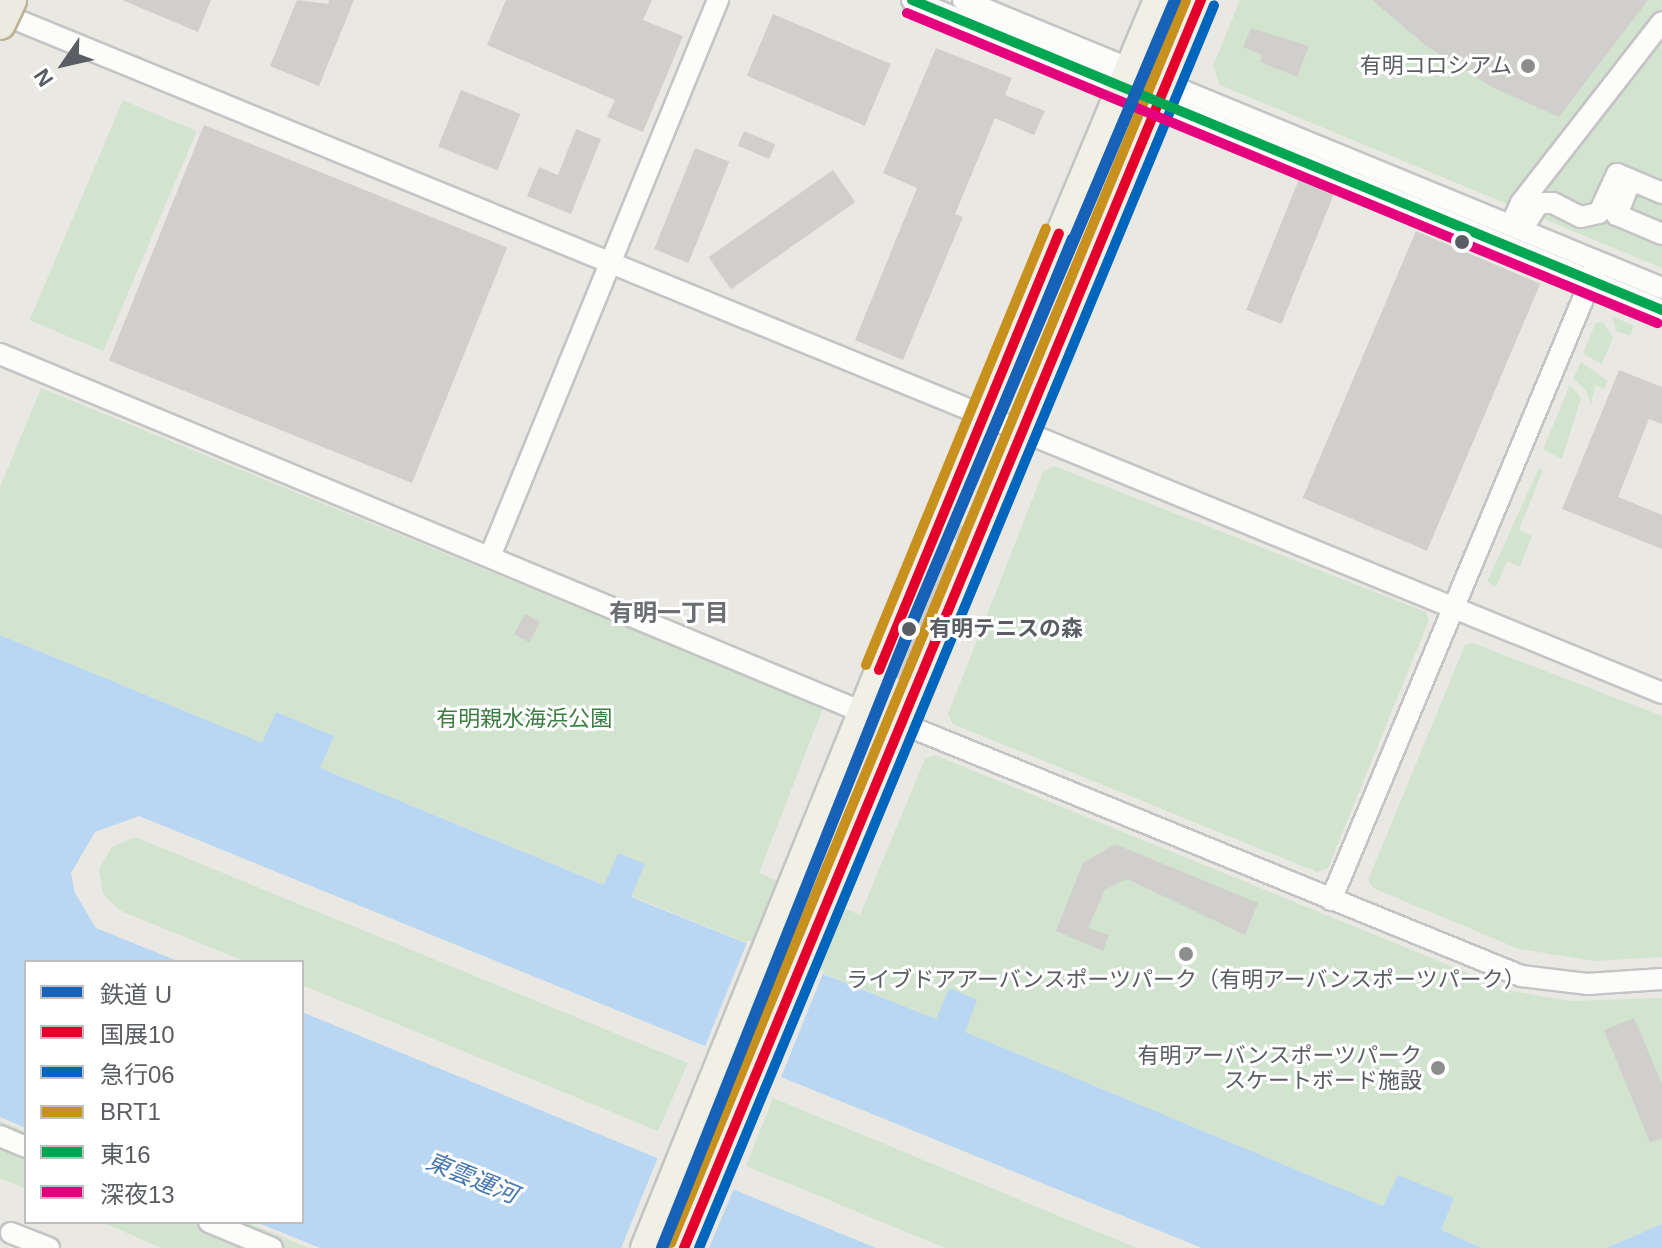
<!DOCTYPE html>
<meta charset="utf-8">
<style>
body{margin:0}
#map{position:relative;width:1662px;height:1248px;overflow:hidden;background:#e9e8e3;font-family:Arial,"Noto Sans JP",sans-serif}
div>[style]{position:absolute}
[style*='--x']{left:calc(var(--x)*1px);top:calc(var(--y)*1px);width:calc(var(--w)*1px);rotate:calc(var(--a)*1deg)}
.green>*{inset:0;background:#d2e4d0;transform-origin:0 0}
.water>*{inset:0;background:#b9d7f2}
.pier>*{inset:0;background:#e9e8e3;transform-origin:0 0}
.building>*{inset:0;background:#d0cfcc;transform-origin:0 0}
.round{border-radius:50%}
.roads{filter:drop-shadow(2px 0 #c5c4c4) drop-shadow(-2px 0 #c5c4c4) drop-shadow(0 2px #c5c4c4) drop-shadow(0 -2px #c5c4c4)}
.minor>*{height:20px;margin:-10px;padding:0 10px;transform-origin:10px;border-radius:10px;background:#fcfcfb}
.major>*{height:26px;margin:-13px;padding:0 13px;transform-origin:13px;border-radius:13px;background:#f1f0e6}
.bridges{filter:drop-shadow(2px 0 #beb294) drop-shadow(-2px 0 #beb294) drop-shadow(0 2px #beb294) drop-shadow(0 -2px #beb294)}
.highway-bridge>*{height:30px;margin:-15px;padding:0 15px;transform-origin:15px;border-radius:15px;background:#edebe0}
.bus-1>*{height:10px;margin:-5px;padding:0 5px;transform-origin:5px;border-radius:5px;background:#e4002b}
.bus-2>*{height:10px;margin:-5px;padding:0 5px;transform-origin:5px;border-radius:5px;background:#0065bd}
.bus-3>*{height:10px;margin:-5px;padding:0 5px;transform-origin:5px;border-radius:5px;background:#c8901d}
.bus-4>*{height:10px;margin:-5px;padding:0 5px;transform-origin:5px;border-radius:5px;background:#00a651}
.bus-5>*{height:10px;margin:-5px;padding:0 5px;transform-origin:5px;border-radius:5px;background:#e5007d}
.rail-1>*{height:12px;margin:-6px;padding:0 6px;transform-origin:6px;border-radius:6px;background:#1662b8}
.dots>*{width:22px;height:22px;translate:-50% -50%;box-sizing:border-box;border:4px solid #fff;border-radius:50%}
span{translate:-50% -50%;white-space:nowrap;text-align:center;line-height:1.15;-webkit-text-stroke:6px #fff;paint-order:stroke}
.poi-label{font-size:22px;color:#5a5d61}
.right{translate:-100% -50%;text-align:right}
.stop-label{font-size:22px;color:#5a5d61;font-weight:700}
.left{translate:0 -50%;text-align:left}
.park-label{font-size:22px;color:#3a7f40}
.neighbourhood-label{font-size:24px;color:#6b6e73;font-weight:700}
.water-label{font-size:24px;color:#4777b0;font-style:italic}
.legend{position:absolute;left:24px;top:960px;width:280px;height:264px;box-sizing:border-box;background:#fff;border:2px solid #bdbec0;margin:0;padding:10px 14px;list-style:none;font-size:24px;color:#5a5d61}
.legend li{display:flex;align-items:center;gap:16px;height:40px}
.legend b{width:40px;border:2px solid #bdbec0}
.north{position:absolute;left:24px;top:24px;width:80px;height:80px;-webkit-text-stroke:6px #fff;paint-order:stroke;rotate:236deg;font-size:22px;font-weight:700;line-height:32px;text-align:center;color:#5a5d61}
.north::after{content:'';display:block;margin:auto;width:28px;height:36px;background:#5a5d61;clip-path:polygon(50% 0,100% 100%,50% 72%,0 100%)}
</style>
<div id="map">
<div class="green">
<div style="clip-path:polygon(1240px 0,1662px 0,1662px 268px,1220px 85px,1213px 66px)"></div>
<div style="left:123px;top:100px;width:80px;height:239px;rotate:23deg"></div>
<div style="clip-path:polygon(1612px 316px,1634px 326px,1630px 335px,1616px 332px)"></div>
<div style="clip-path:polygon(1602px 321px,1613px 337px,1602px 364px,1583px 354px,1595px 324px)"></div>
<div style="clip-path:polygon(1581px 362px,1608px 381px,1604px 389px,1595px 385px,1591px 404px,1586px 390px,1573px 379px)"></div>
<div style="clip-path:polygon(1570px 385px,1581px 398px,1562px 459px,1543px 449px)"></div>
<div style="clip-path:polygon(41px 388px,823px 708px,759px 873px,860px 915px,925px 759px,935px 755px,1512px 991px,1569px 1001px,1662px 998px,1662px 1224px,1606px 1248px,1482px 1248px,1441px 1230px,1454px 1198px,1384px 1207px,965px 1032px,976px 1000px,949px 989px,936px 1019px,631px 896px,644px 863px,605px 885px,320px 768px,333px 736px,263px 744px,0 635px,0 487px)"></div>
<div style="clip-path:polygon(1054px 466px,1426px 612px,1429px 620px,1328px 868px,1317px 872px,953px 724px,948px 714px,1043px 472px)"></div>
<div style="clip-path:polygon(1539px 468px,1543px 470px,1519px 530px,1532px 536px,1520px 567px,1507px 561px,1496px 587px,1487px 582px)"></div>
<div style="clip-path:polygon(1473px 643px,1662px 716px,1662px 957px,1594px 961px,1519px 949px,1373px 888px,1368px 880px,1465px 645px)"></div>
<div style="clip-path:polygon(135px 837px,688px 1063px,658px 1131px,302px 985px,302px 962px,246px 962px,121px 911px,103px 894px,99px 869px,112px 847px)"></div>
<div style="clip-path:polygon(773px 1098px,1137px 1248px,945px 1248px,746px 1166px)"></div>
<div style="clip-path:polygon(0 1121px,26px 1132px,26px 1189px,0 1178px)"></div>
<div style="clip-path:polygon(102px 1222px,246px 1222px,309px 1248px,161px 1248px)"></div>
</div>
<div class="water">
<div style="clip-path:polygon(0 635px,262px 743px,276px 712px,334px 736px,320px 768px,604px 885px,618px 853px,645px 864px,631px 897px,936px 1019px,949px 988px,977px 1000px,965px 1032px,1383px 1206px,1398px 1175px,1454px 1198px,1441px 1230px,1482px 1248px,1202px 1248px,139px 816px,95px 832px,71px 873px,75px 893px,96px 928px,180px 962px,26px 962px,26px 1128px,0 1117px)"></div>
<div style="clip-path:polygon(302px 1012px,876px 1248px,320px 1248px,256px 1222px,302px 1222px)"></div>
<div style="clip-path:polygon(1662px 1224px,1662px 1248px,1606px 1248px)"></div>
</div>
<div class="pier">
<div style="left:748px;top:940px;width:82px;height:117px;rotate:22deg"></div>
<div style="clip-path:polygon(659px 1155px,735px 1186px,709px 1248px,621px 1248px)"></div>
</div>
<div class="building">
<div style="clip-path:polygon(122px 0,211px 0,198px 32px)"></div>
<div style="clip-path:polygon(297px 0,328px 4px,329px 0,354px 0,319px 86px,270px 66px)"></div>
<div style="clip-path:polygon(506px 0,652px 0,643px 20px,683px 36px,643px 132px,607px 117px,615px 100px,487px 45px)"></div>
<div style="clip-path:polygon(1372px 0,1648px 0,1559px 117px,1492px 87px,1425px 45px)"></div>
<div style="left:773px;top:14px;width:128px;height:67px;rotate:23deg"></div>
<div style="clip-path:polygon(1251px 28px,1309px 46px,1297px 77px,1260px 62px,1262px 55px,1243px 47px)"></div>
<div style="clip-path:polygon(936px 48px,1012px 78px,1005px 95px,1045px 111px,1034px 135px,995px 118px,955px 214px,963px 217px,903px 360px,855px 340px,917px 188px,883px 173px)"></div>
<div style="left:461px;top:90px;width:64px;height:61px;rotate:22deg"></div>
<div style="left:204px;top:125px;width:327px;height:254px;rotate:22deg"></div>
<div style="clip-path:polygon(576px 129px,601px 139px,571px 214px,527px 196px,539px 167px,558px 175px)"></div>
<div style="left:744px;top:131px;width:34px;height:16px;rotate:23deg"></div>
<div style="left:695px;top:148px;width:37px;height:109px;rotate:22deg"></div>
<div style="left:833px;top:170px;width:39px;height:152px;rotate:55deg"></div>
<div style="left:1299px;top:179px;width:38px;height:141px;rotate:22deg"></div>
<div style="left:1416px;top:231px;width:135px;height:290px;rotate:23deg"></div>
<div style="clip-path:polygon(1619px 370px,1662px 387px,1662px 424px,1649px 419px,1618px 497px,1662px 515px,1662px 549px,1562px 509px)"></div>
<div class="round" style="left:951px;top:525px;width:16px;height:16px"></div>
<div style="clip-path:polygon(950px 548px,956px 556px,904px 680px,898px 679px,893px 676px,944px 550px)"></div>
<div style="left:525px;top:614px;width:17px;height:23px;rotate:28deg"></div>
<div style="clip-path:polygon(1115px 844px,1258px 903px,1245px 935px,1127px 879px,1105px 890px,1088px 928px,1109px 935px,1103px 951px,1056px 931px,1083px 863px)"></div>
<div style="clip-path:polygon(1634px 1018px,1662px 1084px,1662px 1138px,1650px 1143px,1604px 1030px)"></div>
</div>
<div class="roads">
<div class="minor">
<div style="--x:912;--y:0;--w:812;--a:22.46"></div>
<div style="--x:963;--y:0;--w:756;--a:22.39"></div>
<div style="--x:0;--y:13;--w:1796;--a:22.25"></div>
<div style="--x:1631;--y:180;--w:38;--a:112"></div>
<div style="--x:1617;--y:215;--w:49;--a:22.9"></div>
<div style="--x:1514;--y:218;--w:17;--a:-65"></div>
<div style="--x:1521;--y:203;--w:229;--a:-52.1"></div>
<div style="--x:1526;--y:223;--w:24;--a:-57"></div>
<div style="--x:1539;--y:203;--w:14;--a:0"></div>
<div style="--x:1553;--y:203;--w:31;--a:27"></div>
<div style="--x:1581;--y:217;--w:18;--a:-13"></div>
<div style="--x:1599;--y:213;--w:43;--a:-65.2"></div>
<div style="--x:1617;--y:174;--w:49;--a:22.9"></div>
<div style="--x:0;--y:354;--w:933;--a:22.55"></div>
<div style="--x:491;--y:554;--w:599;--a:-67.72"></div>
<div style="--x:903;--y:724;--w:667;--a:22.18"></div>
<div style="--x:1521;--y:976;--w:66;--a:6.9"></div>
<div style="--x:1587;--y:984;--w:75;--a:-3.8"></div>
<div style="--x:1331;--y:900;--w:685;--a:-67.25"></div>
<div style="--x:0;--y:1136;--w:28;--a:23"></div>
<div style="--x:209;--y:1222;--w:68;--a:22.4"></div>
<div style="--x:11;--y:1233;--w:41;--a:21.5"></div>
</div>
<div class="major">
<div style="--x:940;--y:519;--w:563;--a:-67.31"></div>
<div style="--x:982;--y:536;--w:579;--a:-67.78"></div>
<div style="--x:644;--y:1248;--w:774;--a:-67.91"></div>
<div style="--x:684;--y:1248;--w:759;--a:-67.29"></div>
</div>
</div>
<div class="bridges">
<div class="highway-bridge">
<div style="--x:0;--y:24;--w:26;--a:-65"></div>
</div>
</div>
<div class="bus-1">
<div style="--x:879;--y:670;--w:472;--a:-67.6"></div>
<div style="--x:684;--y:1248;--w:1351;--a:-67.5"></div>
</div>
<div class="bus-2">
<div style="--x:892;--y:675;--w:472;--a:-67.6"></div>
<div style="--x:699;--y:1248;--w:1345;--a:-67.49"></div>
</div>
<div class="bus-3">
<div style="--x:866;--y:665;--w:472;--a:-67.6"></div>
<div style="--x:671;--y:1243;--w:1345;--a:-67.49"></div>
</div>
<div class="bus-4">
<div style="--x:912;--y:0;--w:812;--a:22.46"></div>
</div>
<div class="bus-5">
<div style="--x:907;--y:13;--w:812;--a:22.46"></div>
</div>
<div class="rail-1">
<div style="--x:662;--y:1248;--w:666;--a:-68.21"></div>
<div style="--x:909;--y:630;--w:684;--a:-67.11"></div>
</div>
<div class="dots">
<div style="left:1528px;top:66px;background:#8c8e8e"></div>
<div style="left:1462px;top:242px;background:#5a5d61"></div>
<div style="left:909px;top:629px;background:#5a5d61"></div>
<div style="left:1186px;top:954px;background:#8c8e8e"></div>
<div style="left:1438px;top:1068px;background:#8c8e8e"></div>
</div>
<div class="poi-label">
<span class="right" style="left:1512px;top:66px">有明コロシアム</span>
<span style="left:1186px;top:980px">ライブドアアーバンスポーツパーク（有明アーバンスポーツパーク）</span>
<span class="right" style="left:1422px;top:1068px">有明アーバンスポーツパーク<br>スケートボード施設</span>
</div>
<div class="stop-label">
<span class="left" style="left:929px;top:629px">有明テニスの森</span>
</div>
<div class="park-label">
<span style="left:524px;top:719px">有明親水海浜公園</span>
</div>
<div class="neighbourhood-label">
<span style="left:669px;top:613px">有明一丁目</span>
</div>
<div class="water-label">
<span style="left:472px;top:1178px;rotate:22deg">東雲運河</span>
</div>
<ul class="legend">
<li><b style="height:10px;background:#1662b8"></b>鉄道 U</li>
<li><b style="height:10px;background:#e4002b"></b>国展10</li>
<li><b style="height:10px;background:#0065bd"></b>急行06</li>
<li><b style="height:10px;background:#c8901d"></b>BRT1</li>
<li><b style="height:10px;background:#00a651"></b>東16</li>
<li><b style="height:10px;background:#e5007d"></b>深夜13</li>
</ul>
<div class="north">N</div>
</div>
